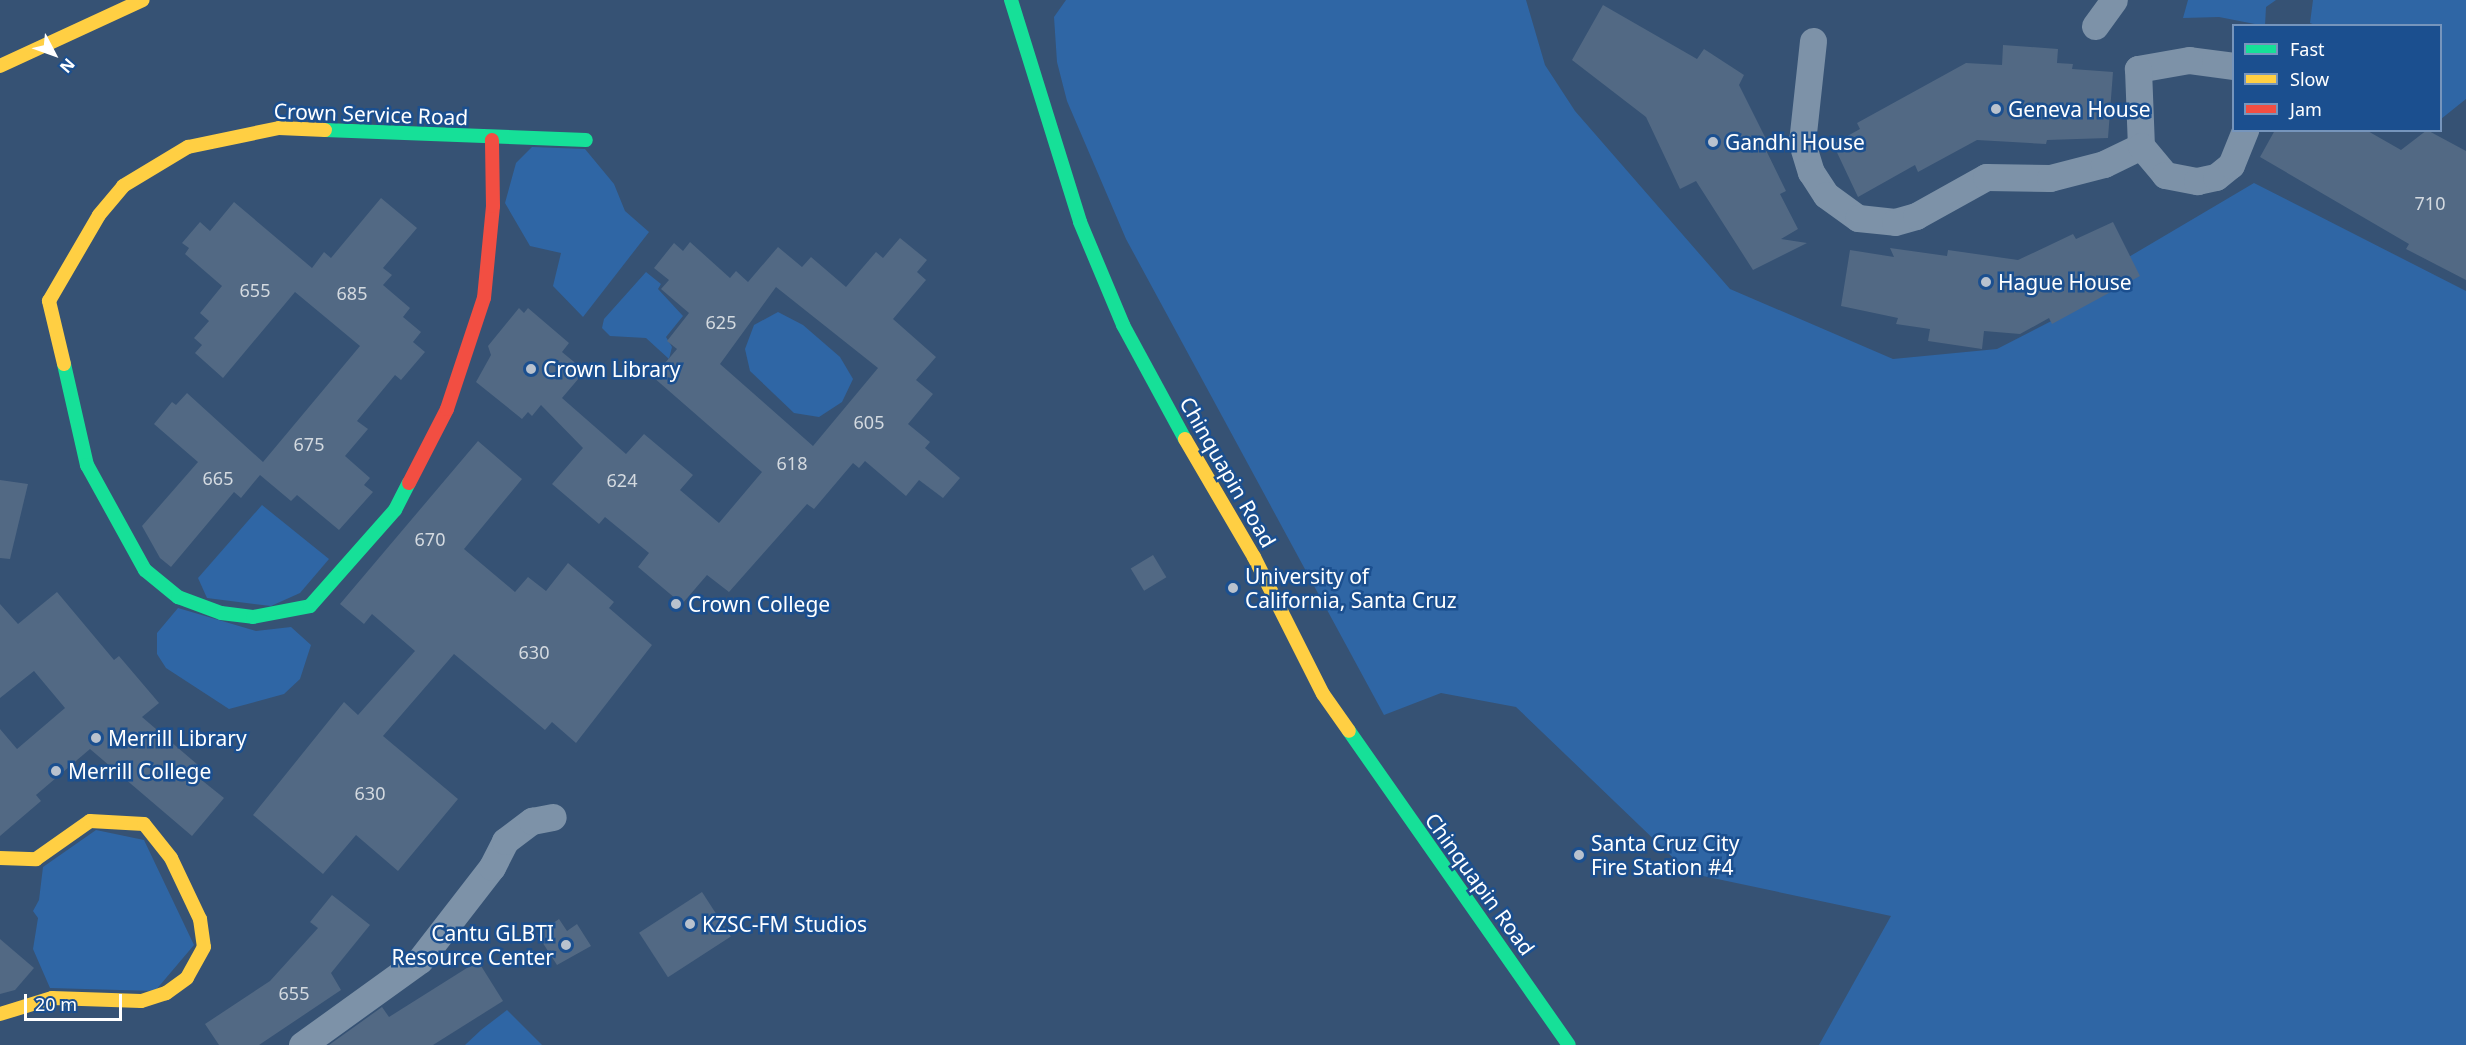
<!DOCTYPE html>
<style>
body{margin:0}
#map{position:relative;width:2466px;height:1045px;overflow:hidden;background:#365274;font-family:"Noto Sans",sans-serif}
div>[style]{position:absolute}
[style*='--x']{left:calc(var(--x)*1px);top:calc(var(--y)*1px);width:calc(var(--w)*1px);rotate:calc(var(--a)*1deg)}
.green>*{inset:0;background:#2f66a5}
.building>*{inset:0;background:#526984;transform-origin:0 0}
.street>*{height:27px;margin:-13.5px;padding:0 13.5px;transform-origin:13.5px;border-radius:13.5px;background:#7d92a8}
.fast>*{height:14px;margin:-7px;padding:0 7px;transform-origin:7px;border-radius:7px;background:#16e098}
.slow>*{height:14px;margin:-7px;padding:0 7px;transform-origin:7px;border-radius:7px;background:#ffcf43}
.jam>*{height:14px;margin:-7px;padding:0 7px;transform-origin:7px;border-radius:7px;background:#f24e42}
.dots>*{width:16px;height:16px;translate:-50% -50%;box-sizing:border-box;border:3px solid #1b4f8f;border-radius:50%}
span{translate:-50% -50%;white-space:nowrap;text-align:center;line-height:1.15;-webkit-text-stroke:5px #1b4f8f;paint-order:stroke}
.number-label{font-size:18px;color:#d4dae0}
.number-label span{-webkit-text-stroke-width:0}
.poi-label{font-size:21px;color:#fff}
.left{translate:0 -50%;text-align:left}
.right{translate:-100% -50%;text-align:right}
.street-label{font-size:21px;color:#fff}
.legend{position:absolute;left:2232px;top:24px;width:210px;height:108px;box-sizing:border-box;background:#1b4f8f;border:2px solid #7695bc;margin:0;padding:8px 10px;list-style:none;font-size:18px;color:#fff}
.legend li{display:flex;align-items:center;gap:12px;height:30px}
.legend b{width:30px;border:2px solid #7695bc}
.north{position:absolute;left:24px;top:24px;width:60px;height:60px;-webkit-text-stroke:4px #1b4f8f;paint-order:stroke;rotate:131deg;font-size:16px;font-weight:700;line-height:24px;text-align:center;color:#fff}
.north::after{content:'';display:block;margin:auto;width:21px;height:27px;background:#fff;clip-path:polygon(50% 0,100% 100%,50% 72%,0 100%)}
.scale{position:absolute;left:24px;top:994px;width:98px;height:27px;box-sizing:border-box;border:3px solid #fff;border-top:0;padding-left:8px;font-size:18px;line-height:21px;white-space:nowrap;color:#fff;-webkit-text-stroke:4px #1b4f8f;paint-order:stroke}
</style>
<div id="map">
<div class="green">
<div style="clip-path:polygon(1066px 0,1526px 0,1545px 65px,1575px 111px,1730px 289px,1893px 359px,1997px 349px,2104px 294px,2127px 258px,2254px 183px,2466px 291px,2466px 1045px,1819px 1045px,1891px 916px,1689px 873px,1516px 707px,1441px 693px,1384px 715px,1126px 239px,1067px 101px,1057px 62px,1054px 17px)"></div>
<div style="clip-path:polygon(2188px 0,2276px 0,2266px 7px,2265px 26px,2219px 17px,2183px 18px)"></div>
<div style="clip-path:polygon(2313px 0,2466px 0,2466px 99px,2441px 119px,2440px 26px,2315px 25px,2310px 23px)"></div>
<div style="clip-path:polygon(532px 147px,585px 149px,614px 184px,625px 211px,649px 232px,583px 317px,553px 286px,561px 253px,530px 246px,505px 203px,516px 163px)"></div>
<div style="clip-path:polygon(646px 272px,661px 284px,658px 289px,683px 316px,666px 337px,672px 347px,669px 359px,646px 338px,610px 336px,602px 328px,604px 319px)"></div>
<div style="clip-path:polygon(778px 312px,803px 325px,840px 357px,853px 379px,842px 402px,819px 417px,794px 413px,750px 371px,745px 349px,754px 325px)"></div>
<div style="clip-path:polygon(262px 505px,329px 559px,300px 593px,271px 606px,207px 598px,198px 578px)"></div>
<div style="clip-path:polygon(178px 608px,256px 631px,291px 627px,311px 645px,300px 679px,284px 694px,229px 709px,166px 668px,157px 654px,157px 633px)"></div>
<div style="clip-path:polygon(96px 830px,144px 840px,194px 945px,155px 991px,50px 988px,33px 949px,38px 918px,33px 911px,39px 900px,43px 867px)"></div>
<div style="clip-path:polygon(507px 1010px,542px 1045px,465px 1045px,481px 1030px)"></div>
</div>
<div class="building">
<div style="clip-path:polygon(1603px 5px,1697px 59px,1704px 49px,1744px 75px,1739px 85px,1768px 143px,1763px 144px,1786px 191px,1780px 194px,1798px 229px,1781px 239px,1807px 243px,1753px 270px,1696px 181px,1680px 189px,1646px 117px,1572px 60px)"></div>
<div style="clip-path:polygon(2003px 45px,2058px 49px,2057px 63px,2073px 64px,2072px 69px,2113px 72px,2108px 138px,2047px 140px,2046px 144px,1977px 140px,1918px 172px,1915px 165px,1858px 197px,1833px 144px,1860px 129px,1857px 123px,1966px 63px,2002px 65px)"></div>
<div style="clip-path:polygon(2275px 130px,2366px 130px,2401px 150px,2427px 130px,2466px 151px,2466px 280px,2406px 249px,2409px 244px,2260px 157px)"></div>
<div style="clip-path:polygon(381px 198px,417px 228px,383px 268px,392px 275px,383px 285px,410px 308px,403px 317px,421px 332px,413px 342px,425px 352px,401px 380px,395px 375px,357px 421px,368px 429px,345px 456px,370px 478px,364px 485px,373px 492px,339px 530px,297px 495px,291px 501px,260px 475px,241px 498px,234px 492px,171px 567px,160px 558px,142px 526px,198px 462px,154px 424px,172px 402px,176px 405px,187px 393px,263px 462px,360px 346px,295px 292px,223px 378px,195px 353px,202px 345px,194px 338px,209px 321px,200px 313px,222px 286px,185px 254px,189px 248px,182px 243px,200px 222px,210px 231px,234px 202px,312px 268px,324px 252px,331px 258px)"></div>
<div style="clip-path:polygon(2113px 222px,2140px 276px,2052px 324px,2049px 318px,2020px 334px,1984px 331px,1982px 349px,1928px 341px,1930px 329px,1896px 324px,1898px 318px,1841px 306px,1850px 250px,1894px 257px,1890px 248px,1947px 256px,1948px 250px,2018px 260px,2073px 234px,2076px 239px)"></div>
<div style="clip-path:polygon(evenodd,900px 238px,927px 260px,917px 272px,926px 280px,893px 319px,936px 357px,916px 380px,933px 394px,908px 424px,930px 442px,925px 448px,960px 478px,943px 498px,919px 480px,906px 496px,865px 461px,859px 468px,853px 463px,814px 509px,807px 504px,729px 592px,707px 575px,682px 604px,638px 567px,649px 553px,605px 517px,599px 524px,552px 484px,583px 448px,541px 405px,532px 416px,528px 412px,522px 419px,476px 382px,491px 355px,488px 346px,519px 308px,524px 313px,528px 308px,569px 343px,562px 352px,585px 371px,562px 398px,626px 454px,644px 434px,693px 475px,680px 490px,719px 523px,762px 472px,653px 377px,677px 349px,667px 341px,689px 313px,661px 289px,669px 280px,654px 268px,674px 243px,683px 251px,690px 242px,730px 278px,736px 271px,748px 282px,778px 247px,802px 267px,811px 257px,846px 287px,876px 252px,883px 258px,900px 238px,776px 287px,878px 368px,813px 446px,720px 364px,776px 287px)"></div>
<div style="clip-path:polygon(478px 441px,522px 479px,464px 549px,515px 592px,528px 577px,546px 591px,568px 563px,614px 602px,609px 608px,652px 645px,576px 743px,552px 722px,545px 730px,454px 654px,383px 736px,458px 799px,398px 871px,356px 835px,323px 874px,253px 815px,344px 702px,358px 715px,415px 651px,372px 614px,364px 624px,340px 604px)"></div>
<div style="clip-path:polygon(0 480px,28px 484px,10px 559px,0 558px)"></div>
<div style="left:1153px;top:555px;width:26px;height:26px;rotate:59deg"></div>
<div style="clip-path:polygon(57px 592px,114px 660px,119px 656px,159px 703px,142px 717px,205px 771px,199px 778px,224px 798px,192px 836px,90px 749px,36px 795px,41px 801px,0 836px,0 729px,17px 749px,65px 708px,34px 671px,0 698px,0 604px,18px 624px)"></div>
<div style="left:702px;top:892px;width:53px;height:75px;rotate:57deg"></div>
<div style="clip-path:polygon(332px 895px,370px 925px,331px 973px,341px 990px,259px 1045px,219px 1045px,205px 1024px,270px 981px,318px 928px,310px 922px)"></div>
<div style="clip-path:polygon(559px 919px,567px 931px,577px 924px,591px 946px,557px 965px,537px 934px)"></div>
<div style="clip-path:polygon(0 939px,34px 968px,15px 990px,0 994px)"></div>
<div style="clip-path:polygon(478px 961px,503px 1001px,433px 1045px,329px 1045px,382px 1007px,389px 1017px)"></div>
</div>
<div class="street">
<div style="--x:2095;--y:26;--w:32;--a:-54"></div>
<div style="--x:1813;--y:41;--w:103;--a:96.2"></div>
<div style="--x:1802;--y:143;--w:30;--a:73"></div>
<div style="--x:1811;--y:172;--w:27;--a:57"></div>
<div style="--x:1826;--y:195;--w:39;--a:36"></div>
<div style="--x:1858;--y:218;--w:37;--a:6"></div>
<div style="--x:1895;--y:222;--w:22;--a:-16"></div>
<div style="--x:1916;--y:216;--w:80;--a:-29.1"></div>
<div style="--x:1986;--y:177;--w:64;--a:0.9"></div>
<div style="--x:2050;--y:178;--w:56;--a:-14.5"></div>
<div style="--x:2104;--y:164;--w:41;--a:-25.9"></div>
<div style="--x:2234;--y:66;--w:45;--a:-172.4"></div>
<div style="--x:2189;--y:60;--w:52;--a:170"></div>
<div style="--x:2138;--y:69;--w:77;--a:87.8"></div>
<div style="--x:2141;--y:146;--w:38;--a:50"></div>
<div style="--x:2165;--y:175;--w:33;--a:11"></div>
<div style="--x:2197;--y:181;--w:19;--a:-12"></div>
<div style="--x:2216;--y:177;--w:19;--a:-39"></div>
<div style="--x:2231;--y:165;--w:38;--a:-68"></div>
<div style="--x:302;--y:1045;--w:145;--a:-35.8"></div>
<div style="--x:420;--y:960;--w:118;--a:-52.3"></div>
<div style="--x:492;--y:867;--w:29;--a:-63"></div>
<div style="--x:505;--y:841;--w:34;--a:-37"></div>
<div style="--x:532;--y:821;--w:21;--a:-11"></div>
</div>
<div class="fast">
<div style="--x:1011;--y:0;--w:232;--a:72.7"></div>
<div style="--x:1080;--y:222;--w:112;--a:67.3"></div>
<div style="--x:1123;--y:325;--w:130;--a:61.5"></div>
<div style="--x:325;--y:130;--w:261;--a:2.2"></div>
<div style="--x:64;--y:364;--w:104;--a:77.2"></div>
<div style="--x:87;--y:465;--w:120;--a:61.1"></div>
<div style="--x:145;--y:570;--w:43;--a:39.3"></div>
<div style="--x:178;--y:597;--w:46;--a:20.4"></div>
<div style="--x:221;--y:613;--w:32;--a:7"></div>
<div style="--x:253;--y:617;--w:58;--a:-10.9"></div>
<div style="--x:310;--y:606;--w:128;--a:-48.5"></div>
<div style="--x:395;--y:510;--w:30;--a:-63"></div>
<div style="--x:1349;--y:731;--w:383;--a:55"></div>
</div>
<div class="slow">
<div style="--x:0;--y:66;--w:157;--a:-24.8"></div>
<div style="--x:64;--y:364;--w:65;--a:-103.4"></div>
<div style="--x:49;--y:301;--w:99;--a:-59.8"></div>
<div style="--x:99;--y:215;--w:38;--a:-50"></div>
<div style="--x:123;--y:186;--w:76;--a:-31"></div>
<div style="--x:188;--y:147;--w:93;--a:-11.8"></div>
<div style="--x:279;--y:128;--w:46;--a:2.5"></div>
<div style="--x:1185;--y:439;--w:137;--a:59.7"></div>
<div style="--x:1254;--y:557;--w:153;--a:63.3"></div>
<div style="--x:1323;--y:694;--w:45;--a:54.9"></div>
<div style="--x:0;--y:858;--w:36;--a:2"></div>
<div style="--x:36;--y:859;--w:66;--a:-35.1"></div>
<div style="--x:90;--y:821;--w:54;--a:3.2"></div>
<div style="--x:144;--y:824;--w:43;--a:51.5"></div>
<div style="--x:171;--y:858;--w:68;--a:64.6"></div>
<div style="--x:200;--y:919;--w:28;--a:82"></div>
<div style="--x:204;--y:947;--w:35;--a:119"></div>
<div style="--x:187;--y:978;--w:26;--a:144"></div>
<div style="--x:166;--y:993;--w:26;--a:162"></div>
<div style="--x:141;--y:1001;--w:89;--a:-178.1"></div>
<div style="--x:52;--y:998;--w:54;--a:162.9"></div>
</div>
<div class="jam">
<div style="--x:409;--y:483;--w:83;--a:-62.8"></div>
<div style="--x:447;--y:409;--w:117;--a:-71.6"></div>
<div style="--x:484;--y:298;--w:92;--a:-84.4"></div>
<div style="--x:493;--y:206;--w:66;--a:-90.9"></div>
</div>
<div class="dots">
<div style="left:1996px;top:109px;background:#b9c2ce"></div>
<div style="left:1713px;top:142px;background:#b9c2ce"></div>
<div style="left:1986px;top:282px;background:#b9c2ce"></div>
<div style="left:531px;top:369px;background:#b9c2ce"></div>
<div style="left:1233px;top:588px;background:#b9c2ce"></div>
<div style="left:676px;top:604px;background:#b9c2ce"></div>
<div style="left:96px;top:738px;background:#b9c2ce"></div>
<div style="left:56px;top:771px;background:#b9c2ce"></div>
<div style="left:1579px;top:855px;background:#b9c2ce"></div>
<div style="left:690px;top:924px;background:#b9c2ce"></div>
<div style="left:566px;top:945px;background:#b9c2ce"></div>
</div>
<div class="number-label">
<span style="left:2430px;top:203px">710</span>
<span style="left:255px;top:290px">655</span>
<span style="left:352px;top:293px">685</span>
<span style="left:721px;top:322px">625</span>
<span style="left:869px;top:422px">605</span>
<span style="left:309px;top:444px">675</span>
<span style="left:792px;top:463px">618</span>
<span style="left:218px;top:478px">665</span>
<span style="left:622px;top:480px">624</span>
<span style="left:430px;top:539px">670</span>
<span style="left:534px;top:652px">630</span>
<span style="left:370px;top:793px">630</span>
<span style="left:294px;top:993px">655</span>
</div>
<div class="poi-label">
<span class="left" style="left:2008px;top:109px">Geneva House</span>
<span class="left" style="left:1725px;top:142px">Gandhi House</span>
<span class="left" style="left:1998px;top:282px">Hague House</span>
<span class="left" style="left:543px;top:369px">Crown Library</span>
<span class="left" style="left:1245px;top:588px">University of<br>California, Santa Cruz</span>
<span class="left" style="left:688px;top:604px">Crown College</span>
<span class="left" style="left:108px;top:738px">Merrill Library</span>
<span class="left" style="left:68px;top:771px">Merrill College</span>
<span class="left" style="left:1591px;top:855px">Santa Cruz City<br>Fire Station #4</span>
<span class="left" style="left:702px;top:924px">KZSC-FM Studios</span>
<span class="right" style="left:554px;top:945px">Cantu GLBTI<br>Resource Center</span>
</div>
<div class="street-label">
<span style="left:371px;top:114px;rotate:2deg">Crown Service Road</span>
<span style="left:1228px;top:472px;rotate:60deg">Chinquapin Road</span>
<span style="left:1480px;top:884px;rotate:54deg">Chinquapin Road</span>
</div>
<ul class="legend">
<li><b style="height:8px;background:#16e098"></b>Fast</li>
<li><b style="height:8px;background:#ffcf43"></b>Slow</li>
<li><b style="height:8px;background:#f24e42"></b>Jam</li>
</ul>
<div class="north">N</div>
<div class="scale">20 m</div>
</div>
